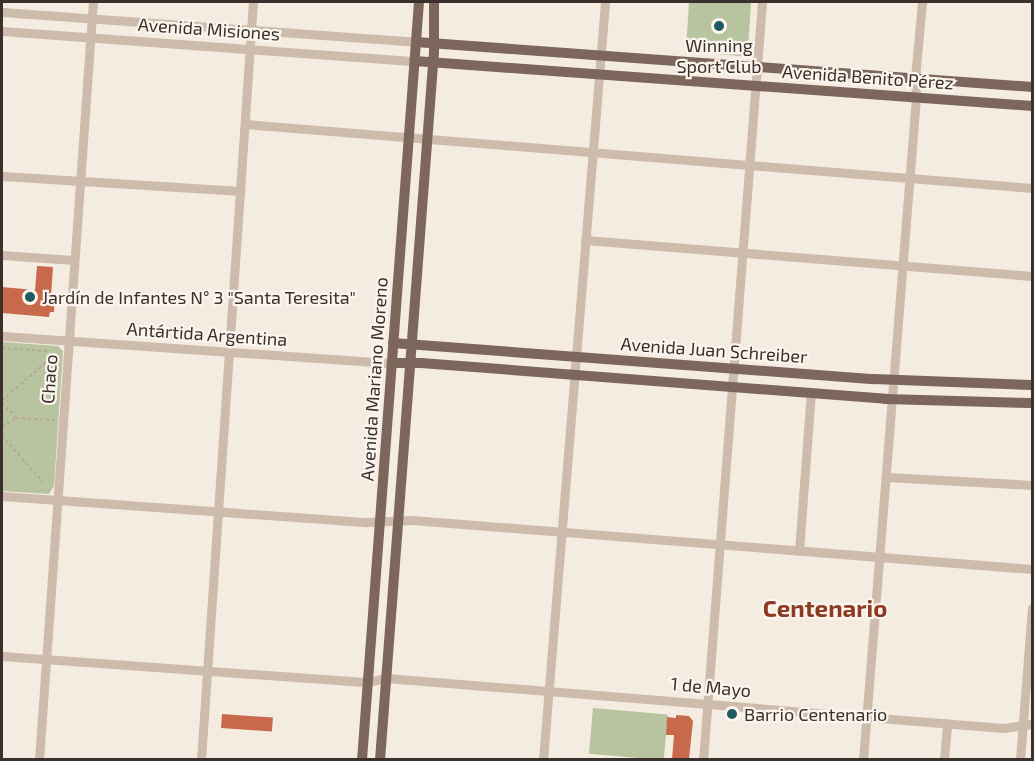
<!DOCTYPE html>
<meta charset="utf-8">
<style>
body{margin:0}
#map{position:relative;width:1034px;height:761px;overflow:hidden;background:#f4ebe1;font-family:"Exo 2",sans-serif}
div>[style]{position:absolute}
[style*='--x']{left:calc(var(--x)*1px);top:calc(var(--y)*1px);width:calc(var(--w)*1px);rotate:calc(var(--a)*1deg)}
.green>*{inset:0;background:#b8c4a0;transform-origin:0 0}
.building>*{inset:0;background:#c8694b;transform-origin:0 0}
.path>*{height:1.5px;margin-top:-0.75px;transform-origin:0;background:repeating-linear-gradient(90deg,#b9a596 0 3px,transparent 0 6px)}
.minor>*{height:9px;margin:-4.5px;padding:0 4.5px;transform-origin:4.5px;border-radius:4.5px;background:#cdbbac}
.major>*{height:10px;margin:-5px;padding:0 5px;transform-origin:5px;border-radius:5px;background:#7d675c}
.dots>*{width:16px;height:16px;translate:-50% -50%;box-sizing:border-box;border:3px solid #fbf5ee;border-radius:50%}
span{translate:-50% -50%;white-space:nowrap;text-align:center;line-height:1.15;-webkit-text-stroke:4.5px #fbf5ee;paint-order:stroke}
.street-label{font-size:18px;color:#3b302b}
.poi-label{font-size:18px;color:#3b302b}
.left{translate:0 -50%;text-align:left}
.district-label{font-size:24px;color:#8c3b22;font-weight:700}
.frame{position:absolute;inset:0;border:3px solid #3b302b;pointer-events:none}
</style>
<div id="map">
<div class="green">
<div style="clip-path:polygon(689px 2px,751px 2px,748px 50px,741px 56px,686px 52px)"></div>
<div style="clip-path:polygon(2px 342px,58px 346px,63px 351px,54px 486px,49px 494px,2px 491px)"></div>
<div style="left:593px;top:708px;width:75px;height:46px;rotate:5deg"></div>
</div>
<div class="building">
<div style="clip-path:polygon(37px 266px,53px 267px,51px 296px,55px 296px,54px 312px,50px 312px,49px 317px,2px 313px,2px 287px,35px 290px)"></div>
<div style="left:222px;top:714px;width:51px;height:14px;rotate:4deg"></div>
<div style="clip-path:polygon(676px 715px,689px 716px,693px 721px,689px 759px,672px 759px,674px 735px,666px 735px,667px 717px,676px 718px)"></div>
</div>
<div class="path">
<div style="--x:2;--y:348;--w:45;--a:3.8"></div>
<div style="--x:2;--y:400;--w:66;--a:-40.7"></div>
<div style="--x:2;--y:403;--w:20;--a:45"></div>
<div style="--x:2;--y:427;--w:17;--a:-33"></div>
<div style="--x:16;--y:418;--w:38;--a:3"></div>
<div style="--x:2;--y:436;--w:62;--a:48.3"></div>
</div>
<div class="minor">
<div style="--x:2;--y:12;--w:415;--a:4.1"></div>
<div style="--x:2;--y:31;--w:414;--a:4.2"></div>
<div style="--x:245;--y:124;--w:790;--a:4.65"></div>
<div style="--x:2;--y:176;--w:239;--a:3.6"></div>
<div style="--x:585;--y:240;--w:448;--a:4.6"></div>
<div style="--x:2;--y:255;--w:72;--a:4"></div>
<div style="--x:2;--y:336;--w:391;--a:4"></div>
<div style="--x:886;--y:477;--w:146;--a:3.1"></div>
<div style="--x:2;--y:496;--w:366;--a:4.1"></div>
<div style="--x:367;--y:522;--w:45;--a:-2.5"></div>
<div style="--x:412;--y:520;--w:622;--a:4.52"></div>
<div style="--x:799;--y:551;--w:158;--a:-85.7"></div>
<div style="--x:2;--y:656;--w:367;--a:4.1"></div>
<div style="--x:368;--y:682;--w:18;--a:-13"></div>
<div style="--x:386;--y:678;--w:619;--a:4.63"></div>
<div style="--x:1003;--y:728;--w:29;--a:-8"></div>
<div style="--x:39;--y:760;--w:760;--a:-85.93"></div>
<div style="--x:201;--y:760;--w:760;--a:-86.08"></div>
<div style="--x:543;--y:760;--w:761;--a:-85.32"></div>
<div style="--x:703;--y:760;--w:760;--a:-85.55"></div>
<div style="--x:863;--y:760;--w:665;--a:-85.43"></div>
<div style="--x:916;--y:97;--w:19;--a:-93"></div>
<div style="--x:915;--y:78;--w:76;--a:-84.7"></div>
<div style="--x:944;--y:760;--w:37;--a:-85"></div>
<div style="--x:1020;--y:760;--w:152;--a:-85.5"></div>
</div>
<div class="major">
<div style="--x:416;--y:42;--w:618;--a:4.18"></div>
<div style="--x:415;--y:61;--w:619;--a:4.17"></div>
<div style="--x:393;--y:343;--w:482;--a:4.3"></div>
<div style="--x:874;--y:379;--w:158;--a:2.2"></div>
<div style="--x:392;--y:363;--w:29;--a:0"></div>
<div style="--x:421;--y:363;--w:466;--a:4.4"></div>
<div style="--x:886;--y:399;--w:146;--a:1.6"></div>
<div style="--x:362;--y:760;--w:760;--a:-85.7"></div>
<div style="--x:380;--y:760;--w:710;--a:-85.64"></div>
<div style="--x:434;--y:52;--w:50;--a:-90"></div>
</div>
<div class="dots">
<div style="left:719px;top:26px;background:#1f5a5e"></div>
<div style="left:30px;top:297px;background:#1f5a5e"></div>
<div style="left:732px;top:714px;background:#1f5a5e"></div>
</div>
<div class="street-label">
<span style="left:209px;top:29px;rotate:4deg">Avenida Misiones</span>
<span style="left:868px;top:77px;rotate:4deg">Avenida Benito Pérez</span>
<span style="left:207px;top:334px;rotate:4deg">Antártida Argentina</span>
<span style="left:714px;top:350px;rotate:4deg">Avenida Juan Schreiber</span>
<span style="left:49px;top:379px;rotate:-86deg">Chaco</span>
<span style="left:374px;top:379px;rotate:-86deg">Avenida Mariano Moreno</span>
<span style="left:711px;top:687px;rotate:5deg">1 de Mayo</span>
</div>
<div class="poi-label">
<span style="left:719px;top:56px">Winning<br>Sport Club</span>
<span class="left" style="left:42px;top:297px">Jardín de Infantes N° 3 "Santa Teresita"</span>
<span class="left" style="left:744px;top:714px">Barrio Centenario</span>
</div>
<div class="district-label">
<span style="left:825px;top:608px">Centenario</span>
</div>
<div class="frame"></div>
</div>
